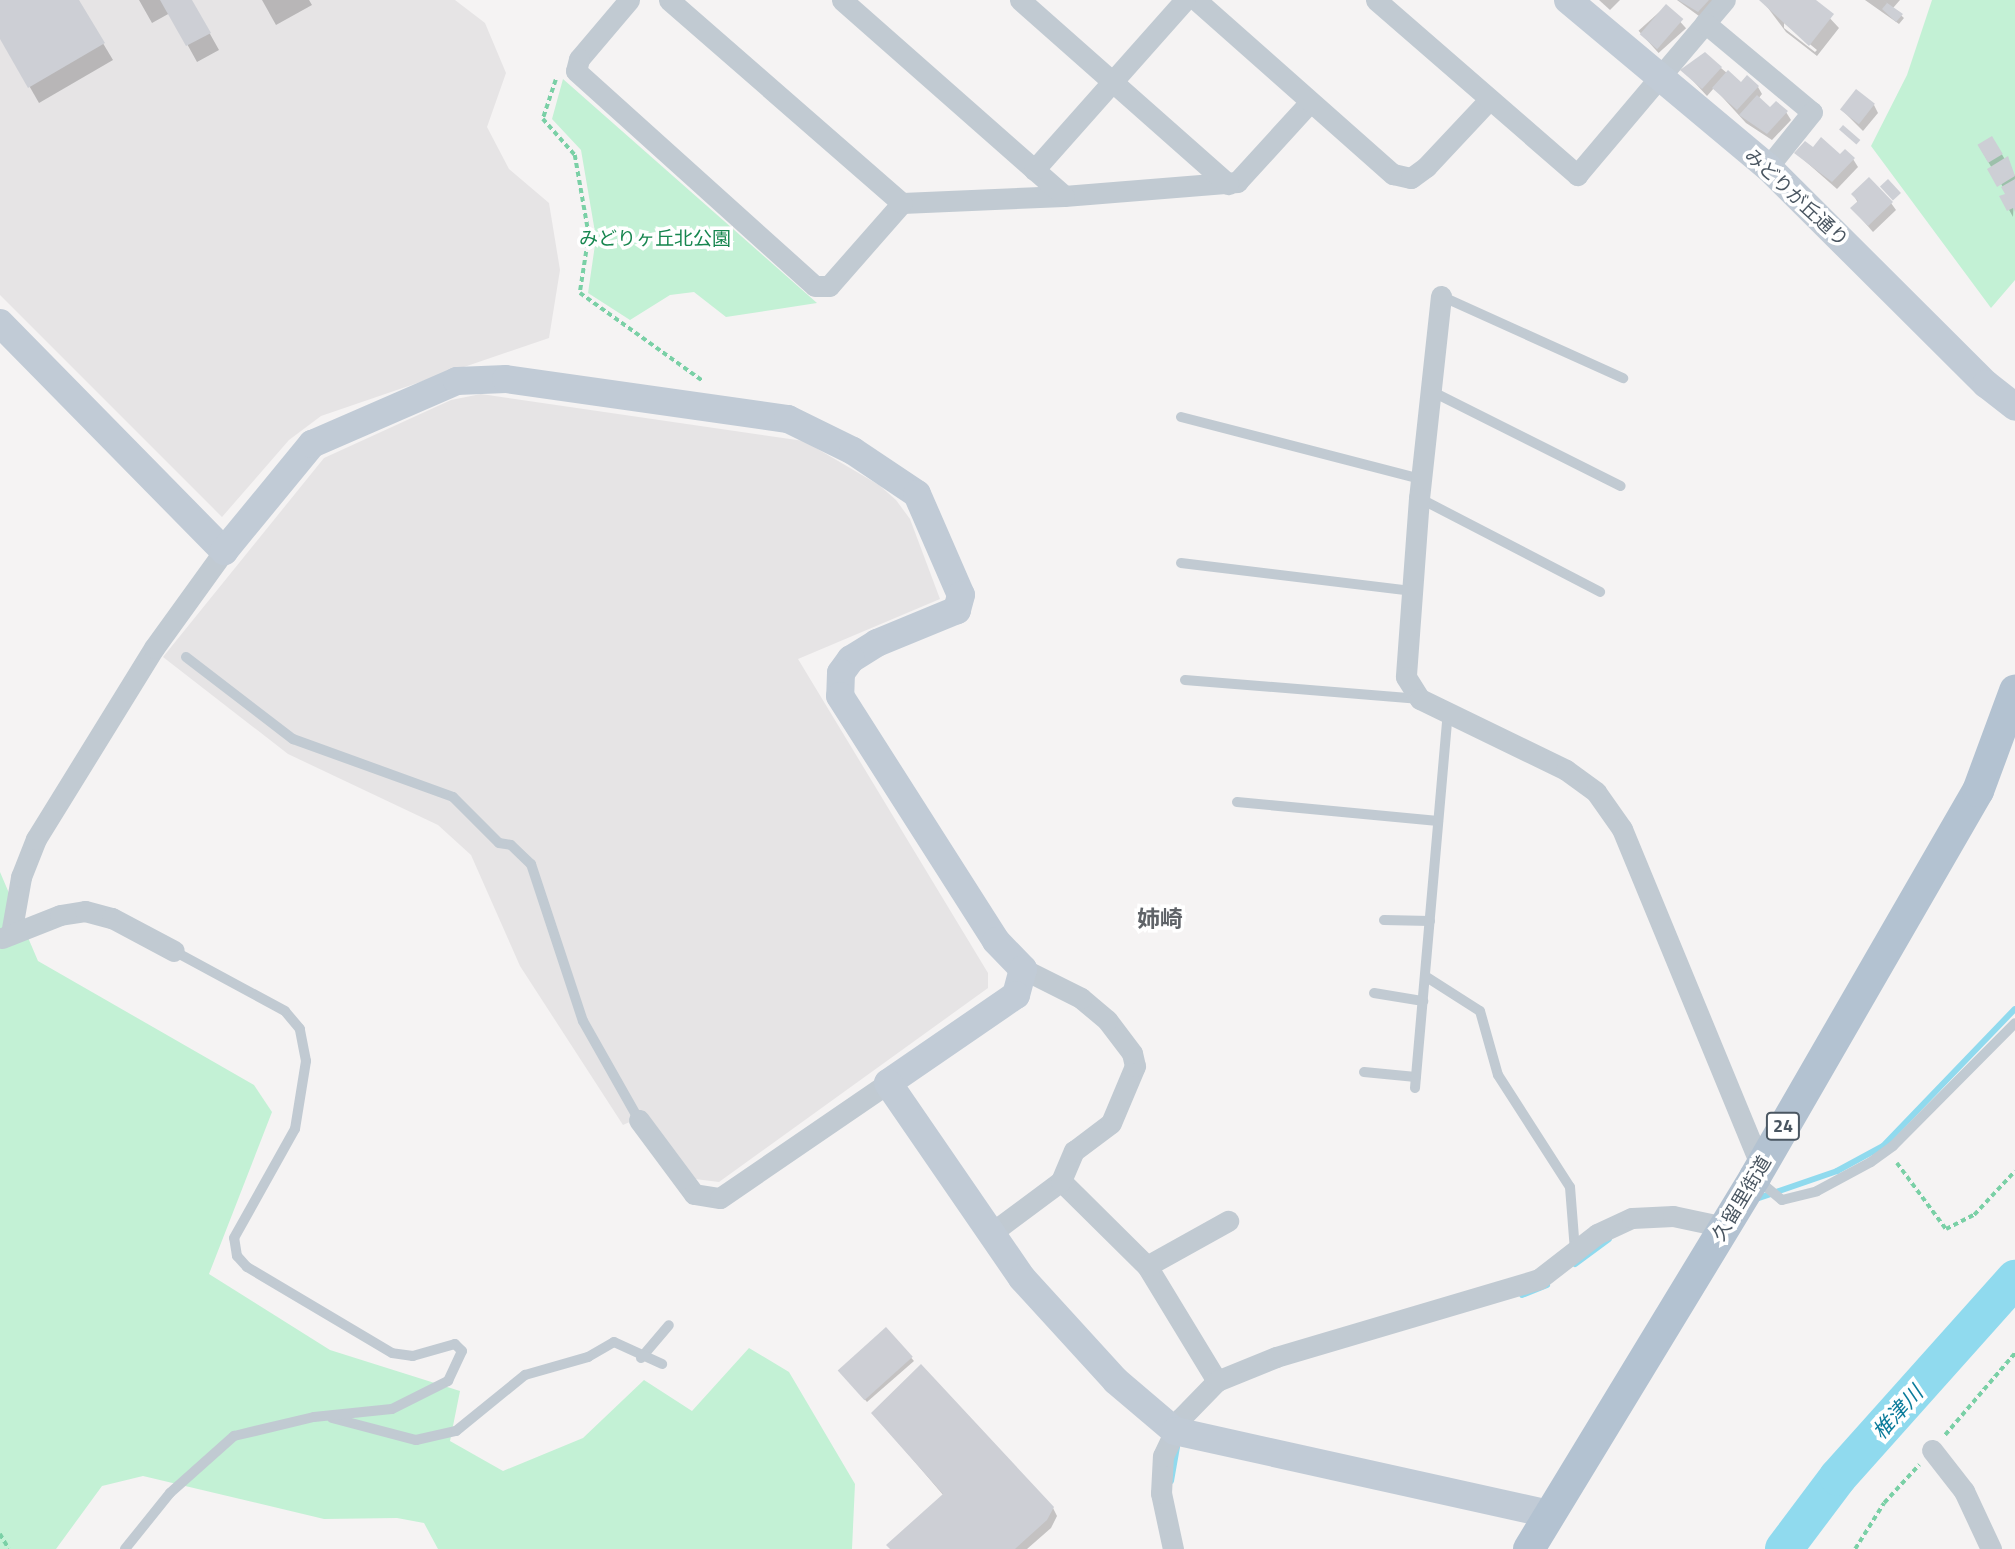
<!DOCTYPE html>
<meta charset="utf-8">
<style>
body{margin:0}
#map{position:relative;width:2015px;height:1549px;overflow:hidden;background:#f5f3f3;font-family:"Titillium Web","Noto Sans JP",sans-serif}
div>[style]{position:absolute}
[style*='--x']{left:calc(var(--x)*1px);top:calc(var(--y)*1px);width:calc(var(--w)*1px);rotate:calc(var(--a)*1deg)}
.education>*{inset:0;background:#e6e4e5}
.green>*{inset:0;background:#c3f1d5}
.shadow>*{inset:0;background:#0003;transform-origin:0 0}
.stream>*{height:6px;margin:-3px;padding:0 3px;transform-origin:3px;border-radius:3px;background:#90daee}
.river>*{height:38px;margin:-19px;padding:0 19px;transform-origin:19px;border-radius:19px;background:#90daee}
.building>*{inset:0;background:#cdcfd5;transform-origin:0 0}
.path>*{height:3.5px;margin-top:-1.75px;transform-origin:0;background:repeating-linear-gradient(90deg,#7ad0a6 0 5px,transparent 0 8.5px)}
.lane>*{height:10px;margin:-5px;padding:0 5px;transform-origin:5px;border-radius:5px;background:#c1cad2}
.street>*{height:21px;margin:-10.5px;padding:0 10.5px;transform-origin:10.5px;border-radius:10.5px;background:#c1cad2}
.secondary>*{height:28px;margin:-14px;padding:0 14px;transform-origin:14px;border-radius:14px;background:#c1cbd6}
.primary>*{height:32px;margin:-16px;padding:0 16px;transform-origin:16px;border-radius:16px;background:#b3c2d1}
span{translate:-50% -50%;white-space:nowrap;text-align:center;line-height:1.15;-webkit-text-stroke:7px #fff;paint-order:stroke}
.shield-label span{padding:2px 5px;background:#fff;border:2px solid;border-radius:5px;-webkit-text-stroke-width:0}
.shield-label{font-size:18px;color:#4a5661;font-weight:700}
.street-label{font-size:19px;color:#4a5661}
.park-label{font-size:19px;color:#17864f}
.water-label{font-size:21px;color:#0c7c9b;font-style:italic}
.quarter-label{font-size:23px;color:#5f6368;font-weight:700}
</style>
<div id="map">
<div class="education">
<div style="clip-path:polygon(0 0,455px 0,485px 23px,506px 73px,487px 127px,509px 169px,549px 203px,560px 270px,549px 338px,321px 416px,289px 440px,222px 517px,0 295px)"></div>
<div style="clip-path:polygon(481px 394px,804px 441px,879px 485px,896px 500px,910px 519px,940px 599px,798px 659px,988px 973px,988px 988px,719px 1182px,695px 1179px,647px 1114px,623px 1125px,520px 966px,471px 855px,438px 825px,288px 754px,163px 657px,324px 458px,451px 400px)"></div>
</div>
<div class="green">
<div style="clip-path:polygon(1932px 0,2015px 0,2015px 280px,1991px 308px,1871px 146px,1907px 75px)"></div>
<div style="clip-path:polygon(563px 79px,817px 303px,726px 317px,694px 292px,670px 295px,630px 320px,588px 293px,596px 238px,581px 150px,552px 119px)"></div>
<div style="clip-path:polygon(0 872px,38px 961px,254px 1085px,272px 1112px,209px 1274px,330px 1350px,460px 1391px,450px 1441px,503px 1471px,583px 1438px,644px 1380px,692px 1411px,749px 1348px,789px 1372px,855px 1484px,852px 1549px,438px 1549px,424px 1523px,397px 1518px,324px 1519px,143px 1476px,102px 1486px,56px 1549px,0 1549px)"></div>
</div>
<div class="shadow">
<div style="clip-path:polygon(0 0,77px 0,113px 60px,39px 103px,0 35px)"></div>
<div style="clip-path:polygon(139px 0,191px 0,219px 50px,197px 62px,170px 13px,152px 23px)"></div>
<div style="clip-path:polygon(262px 0,309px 0,312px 5px,276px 25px)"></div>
<div style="clip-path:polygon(1599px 0,1620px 0,1610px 10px)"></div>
<div style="clip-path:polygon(1677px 0,1715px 0,1703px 19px)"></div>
<div style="clip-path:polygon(evenodd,1762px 0,1813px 0,1839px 28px,1817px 56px,1786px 32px,1762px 0,1784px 23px,1817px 50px,1815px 52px,1784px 28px,1784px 23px)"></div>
<div style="clip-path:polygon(1865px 0,1900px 0,1893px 8px,1904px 18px,1899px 24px)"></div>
<div style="left:1666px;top:6px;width:30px;height:37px;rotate:48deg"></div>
<div style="clip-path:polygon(1721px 68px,1741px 85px,1758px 87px,1762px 94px,1758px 99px,1770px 110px,1786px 112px,1791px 120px,1772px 140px,1746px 123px,1714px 88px,1707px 96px,1683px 70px)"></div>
<div style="clip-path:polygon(1874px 105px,1878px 113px,1863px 131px,1841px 109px)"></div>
<div style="clip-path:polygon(1992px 138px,2015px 176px,2013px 217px,2002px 197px,2007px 194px,1979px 146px)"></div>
<div style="clip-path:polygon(1813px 149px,1853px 159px,1858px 167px,1837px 189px,1796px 153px)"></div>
<div style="clip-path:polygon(1853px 194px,1891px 203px,1896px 210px,1873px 232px,1852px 208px,1858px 203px)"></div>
<div style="clip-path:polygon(886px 1329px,914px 1361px,867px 1402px,844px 1376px)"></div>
<div style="clip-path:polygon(873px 1413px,1053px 1508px,1057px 1516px,1051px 1528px,1027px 1549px,890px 1549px,944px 1496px)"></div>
</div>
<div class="stream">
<div style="--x:1753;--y:1200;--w:89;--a:-19"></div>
<div style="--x:1837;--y:1171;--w:52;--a:-28.5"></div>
<div style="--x:1883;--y:1146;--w:190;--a:-46.1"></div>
<div style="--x:1575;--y:1264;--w:42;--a:-36.3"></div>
<div style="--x:1522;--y:1295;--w:27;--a:-22"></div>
<div style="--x:1171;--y:1481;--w:35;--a:-80"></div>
</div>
<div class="river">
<div style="--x:1784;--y:1549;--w:90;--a:-53.1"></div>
<div style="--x:1838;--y:1477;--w:266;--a:-48.2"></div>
</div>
<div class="building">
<div style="clip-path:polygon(0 0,79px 0,105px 43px,28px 88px,0 39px)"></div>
<div style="clip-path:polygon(160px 0,192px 0,211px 33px,186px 46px)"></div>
<div style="clip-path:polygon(1678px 0,1709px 0,1698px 12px)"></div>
<div style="clip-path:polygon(1759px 0,1816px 0,1834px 14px,1809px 46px)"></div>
<div style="clip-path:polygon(1883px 0,1903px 14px,1896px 22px,1882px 9px,1887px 3px)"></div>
<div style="left:1666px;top:4px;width:23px;height:40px;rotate:41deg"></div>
<div style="clip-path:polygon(1705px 52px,1722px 67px,1702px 89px,1680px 70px)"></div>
<div style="clip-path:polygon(1728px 70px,1741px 82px,1747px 75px,1759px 86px,1737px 110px,1712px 88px)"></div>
<div style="left:1856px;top:89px;width:24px;height:26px;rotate:38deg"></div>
<div style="clip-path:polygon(1757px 95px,1770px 107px,1776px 101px,1788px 111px,1767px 134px,1739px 115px)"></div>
<div style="left:1843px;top:125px;width:23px;height:6px;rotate:41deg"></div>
<div style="left:1992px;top:136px;width:21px;height:17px;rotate:59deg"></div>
<div style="clip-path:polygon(1821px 137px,1840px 154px,1845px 149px,1855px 158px,1832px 182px,1794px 153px,1805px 141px,1813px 147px)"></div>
<div style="clip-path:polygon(2008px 156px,2015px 176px,1997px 187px,1987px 169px)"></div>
<div style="clip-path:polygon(1869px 177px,1893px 202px,1868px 226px,1850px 208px,1858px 201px,1851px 194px)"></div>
<div style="left:1888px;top:179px;width:19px;height:11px;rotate:47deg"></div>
<div style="clip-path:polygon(2015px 179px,2015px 212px,2013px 208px,2007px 211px,1999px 196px,2005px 194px,2001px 187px)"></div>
<div style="left:886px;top:1327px;width:40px;height:65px;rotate:48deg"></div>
<div style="clip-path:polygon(921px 1364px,1054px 1507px,1047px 1520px,1015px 1549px,890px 1549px,886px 1545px,943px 1494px,871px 1413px)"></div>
</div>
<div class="path">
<div style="--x:556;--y:80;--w:41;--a:108.4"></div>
<div style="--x:543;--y:119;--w:48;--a:48.4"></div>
<div style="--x:575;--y:155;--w:81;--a:80.1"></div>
<div style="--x:589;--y:235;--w:59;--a:98.8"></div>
<div style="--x:580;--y:293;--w:151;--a:35.6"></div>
<div style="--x:1897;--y:1163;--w:82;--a:53.4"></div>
<div style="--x:1946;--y:1229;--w:31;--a:-27"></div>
<div style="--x:1974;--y:1215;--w:60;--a:-47"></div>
<div style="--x:1945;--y:1435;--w:108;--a:-49.5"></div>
<div style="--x:0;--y:1534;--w:17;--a:59"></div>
<div style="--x:1855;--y:1549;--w:54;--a:-57.8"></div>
<div style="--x:1884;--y:1503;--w:52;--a:-47.4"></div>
</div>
<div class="lane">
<div style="--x:1441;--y:296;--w:200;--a:24.3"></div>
<div style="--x:1431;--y:391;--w:212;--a:26.6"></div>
<div style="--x:1181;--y:417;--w:248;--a:14.5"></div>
<div style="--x:1419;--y:498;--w:204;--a:27.4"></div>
<div style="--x:1181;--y:563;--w:234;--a:6.9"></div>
<div style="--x:186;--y:657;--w:135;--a:37.5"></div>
<div style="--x:293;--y:739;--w:170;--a:19.9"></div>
<div style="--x:453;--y:797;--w:65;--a:45"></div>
<div style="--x:499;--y:843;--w:12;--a:9"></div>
<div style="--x:511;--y:845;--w:28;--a:44"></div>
<div style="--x:531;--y:864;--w:165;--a:71.7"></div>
<div style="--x:583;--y:1021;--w:114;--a:60.5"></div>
<div style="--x:1185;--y:680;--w:236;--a:4.6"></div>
<div style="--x:1237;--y:802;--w:202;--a:5.4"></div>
<div style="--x:1384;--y:920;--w:46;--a:1.2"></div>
<div style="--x:1425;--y:976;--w:65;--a:32.5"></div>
<div style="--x:1480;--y:1011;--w:66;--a:74.3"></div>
<div style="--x:1498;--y:1075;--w:133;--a:57.3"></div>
<div style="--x:1570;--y:1187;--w:64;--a:85.5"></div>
<div style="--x:1374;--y:993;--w:50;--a:9.3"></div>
<div style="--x:1364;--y:1072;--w:52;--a:5.5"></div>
<div style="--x:1415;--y:1088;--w:376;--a:-85"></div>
<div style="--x:1758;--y:1180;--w:31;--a:40"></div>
<div style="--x:1782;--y:1200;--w:36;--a:-14"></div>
<div style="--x:1817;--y:1191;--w:61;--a:-28.2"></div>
<div style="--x:1871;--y:1162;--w:27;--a:-36"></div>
<div style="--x:1893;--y:1146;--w:173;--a:-45.2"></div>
<div style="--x:641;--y:1358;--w:43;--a:-49.7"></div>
<div style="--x:332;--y:1418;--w:87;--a:14.7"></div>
<div style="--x:416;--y:1440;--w:41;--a:-12.7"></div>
<div style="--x:456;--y:1431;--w:89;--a:-39.1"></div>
<div style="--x:525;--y:1375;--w:66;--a:-15.9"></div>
<div style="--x:588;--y:1357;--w:30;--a:-30"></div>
<div style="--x:614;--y:1342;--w:53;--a:24.6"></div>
<div style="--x:125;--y:1549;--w:72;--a:-51.2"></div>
<div style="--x:170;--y:1493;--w:86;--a:-41.7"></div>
<div style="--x:234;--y:1436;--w:82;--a:-13.4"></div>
<div style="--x:314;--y:1417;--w:78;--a:-5.9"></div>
<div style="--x:392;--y:1409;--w:63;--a:-26.6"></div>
<div style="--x:448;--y:1381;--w:33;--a:-65"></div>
<div style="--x:462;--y:1351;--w:10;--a:-135"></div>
<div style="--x:455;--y:1344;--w:44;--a:164.1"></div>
<div style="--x:413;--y:1356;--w:21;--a:-172"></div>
<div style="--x:392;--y:1353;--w:169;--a:-149.3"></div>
<div style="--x:247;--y:1267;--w:15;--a:-132"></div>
<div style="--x:237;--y:1256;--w:18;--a:-99"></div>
<div style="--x:234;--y:1238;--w:125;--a:-60.8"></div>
<div style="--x:295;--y:1129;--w:69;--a:-80.8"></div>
<div style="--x:306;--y:1061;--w:33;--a:-101"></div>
<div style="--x:300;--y:1029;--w:23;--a:-130"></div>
<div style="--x:285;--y:1011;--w:126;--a:-151.6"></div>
</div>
<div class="street">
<div style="--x:629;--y:0;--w:77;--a:130.3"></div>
<div style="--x:579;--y:59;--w:12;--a:104"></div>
<div style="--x:576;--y:71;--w:321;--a:42"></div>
<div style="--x:815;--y:286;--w:14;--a:0"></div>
<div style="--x:829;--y:286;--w:111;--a:-48.7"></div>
<div style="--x:902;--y:203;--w:162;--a:-2.5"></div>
<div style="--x:1064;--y:196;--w:174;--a:-4.6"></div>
<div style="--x:1237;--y:182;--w:108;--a:-47.6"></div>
<div style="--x:669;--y:0;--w:309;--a:41.1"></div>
<div style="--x:842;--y:0;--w:296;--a:41.4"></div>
<div style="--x:1020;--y:0;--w:278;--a:41.5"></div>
<div style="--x:1196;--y:0;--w:263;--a:41.5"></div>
<div style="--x:1393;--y:174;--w:18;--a:13"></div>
<div style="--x:1411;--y:178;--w:19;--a:-36"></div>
<div style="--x:1426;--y:167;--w:91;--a:-46.8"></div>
<div style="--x:1376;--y:0;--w:267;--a:41"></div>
<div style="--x:1577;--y:175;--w:229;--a:-49.8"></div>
<div style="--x:1705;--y:23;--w:139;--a:39.8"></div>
<div style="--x:1812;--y:112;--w:70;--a:128.7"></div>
<div style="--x:1034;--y:170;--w:227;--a:-48.4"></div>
<div style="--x:1441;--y:296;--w:203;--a:96.2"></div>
<div style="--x:1419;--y:498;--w:179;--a:94.2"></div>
<div style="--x:1406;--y:677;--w:26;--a:58"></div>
<div style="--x:1420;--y:699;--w:162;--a:25.9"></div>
<div style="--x:1566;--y:770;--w:37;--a:36"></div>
<div style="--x:1596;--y:792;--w:45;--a:54.9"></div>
<div style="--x:1622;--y:829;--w:365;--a:67.6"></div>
<div style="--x:11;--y:934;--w:58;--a:-80"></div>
<div style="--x:21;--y:877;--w:41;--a:-68.5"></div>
<div style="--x:36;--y:839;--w:225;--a:-58.3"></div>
<div style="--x:154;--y:648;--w:120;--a:-54.2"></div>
<div style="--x:2;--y:938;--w:62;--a:-21.6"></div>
<div style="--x:60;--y:915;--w:25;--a:-9"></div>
<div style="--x:85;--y:911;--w:28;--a:15"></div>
<div style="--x:112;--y:918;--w:70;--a:28"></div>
<div style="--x:639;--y:1120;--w:92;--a:53.4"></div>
<div style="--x:694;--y:1194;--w:26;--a:9"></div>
<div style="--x:720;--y:1198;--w:204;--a:-34.4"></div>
<div style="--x:1061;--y:1181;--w:121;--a:44.7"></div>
<div style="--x:1147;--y:1266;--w:135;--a:58.7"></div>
<div style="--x:990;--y:1234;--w:89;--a:-36.7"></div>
<div style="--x:1061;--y:1181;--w:33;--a:-67"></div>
<div style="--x:1074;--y:1151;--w:46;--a:-37.1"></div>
<div style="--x:1111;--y:1123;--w:62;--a:-67.2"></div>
<div style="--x:1135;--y:1066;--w:13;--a:-103"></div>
<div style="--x:1132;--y:1053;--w:41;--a:-127.1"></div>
<div style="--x:1107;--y:1020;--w:34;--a:-140"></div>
<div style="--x:1081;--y:998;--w:65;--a:-153.4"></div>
<div style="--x:1147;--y:1266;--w:93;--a:-29.1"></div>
<div style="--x:1932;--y:1450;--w:52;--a:52"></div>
<div style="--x:1964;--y:1491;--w:64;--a:65"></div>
<div style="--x:1173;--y:1549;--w:57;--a:-102.1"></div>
<div style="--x:1161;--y:1493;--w:37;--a:-87"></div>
<div style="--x:1163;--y:1456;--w:42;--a:-64.7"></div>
<div style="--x:1181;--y:1418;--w:52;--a:-45.8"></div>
<div style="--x:1217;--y:1381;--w:64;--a:-22.1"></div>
<div style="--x:1276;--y:1357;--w:274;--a:-16.5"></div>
<div style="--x:1539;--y:1279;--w:73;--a:-37.8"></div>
<div style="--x:1597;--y:1234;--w:38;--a:-25"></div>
<div style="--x:1632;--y:1218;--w:41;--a:-2.8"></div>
<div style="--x:1673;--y:1216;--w:53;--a:11.9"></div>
</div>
<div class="secondary">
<div style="--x:1568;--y:0;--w:261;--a:39.9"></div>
<div style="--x:1768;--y:167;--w:308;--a:44.9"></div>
<div style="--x:1986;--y:384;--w:37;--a:38"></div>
<div style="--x:0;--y:323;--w:320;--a:45.5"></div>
<div style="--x:224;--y:551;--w:139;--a:-50.6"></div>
<div style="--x:312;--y:444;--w:158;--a:-23.5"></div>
<div style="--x:457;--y:381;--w:49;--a:-2.3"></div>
<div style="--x:506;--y:379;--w:285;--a:8.1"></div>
<div style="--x:788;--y:419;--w:72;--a:26.2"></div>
<div style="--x:853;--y:451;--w:77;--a:33.9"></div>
<div style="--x:917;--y:494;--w:110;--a:66.5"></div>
<div style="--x:961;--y:595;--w:16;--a:105"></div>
<div style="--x:957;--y:610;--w:87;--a:157.6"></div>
<div style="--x:877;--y:643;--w:31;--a:148"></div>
<div style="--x:851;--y:659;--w:17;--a:126"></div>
<div style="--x:841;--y:673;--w:23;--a:92"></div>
<div style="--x:840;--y:696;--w:290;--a:57.5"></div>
<div style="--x:996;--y:941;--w:39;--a:46"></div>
<div style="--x:1023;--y:969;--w:27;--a:105"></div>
<div style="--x:1016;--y:995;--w:155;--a:145.5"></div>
<div style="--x:888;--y:1083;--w:237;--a:55.5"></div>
<div style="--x:1022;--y:1278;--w:139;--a:47.6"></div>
<div style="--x:1116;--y:1381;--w:77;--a:40.3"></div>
<div style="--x:1175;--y:1431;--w:383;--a:12.5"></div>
</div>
<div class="primary">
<div style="--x:1529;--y:1549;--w:435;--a:-58.7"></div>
<div style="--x:1755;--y:1177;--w:446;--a:-60"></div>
<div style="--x:1978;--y:791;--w:107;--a:-69.7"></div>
</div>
<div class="shield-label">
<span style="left:1783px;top:1126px">24</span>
</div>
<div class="street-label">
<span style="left:1797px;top:197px;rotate:43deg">みどりが丘通り</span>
<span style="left:1741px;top:1198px;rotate:-59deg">久留里街道</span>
</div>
<div class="park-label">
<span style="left:655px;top:238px">みどりヶ丘北公園</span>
</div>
<div class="water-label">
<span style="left:1897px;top:1412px;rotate:-48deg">椎津川</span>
</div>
<div class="quarter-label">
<span style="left:1160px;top:919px">姉崎</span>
</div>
</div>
